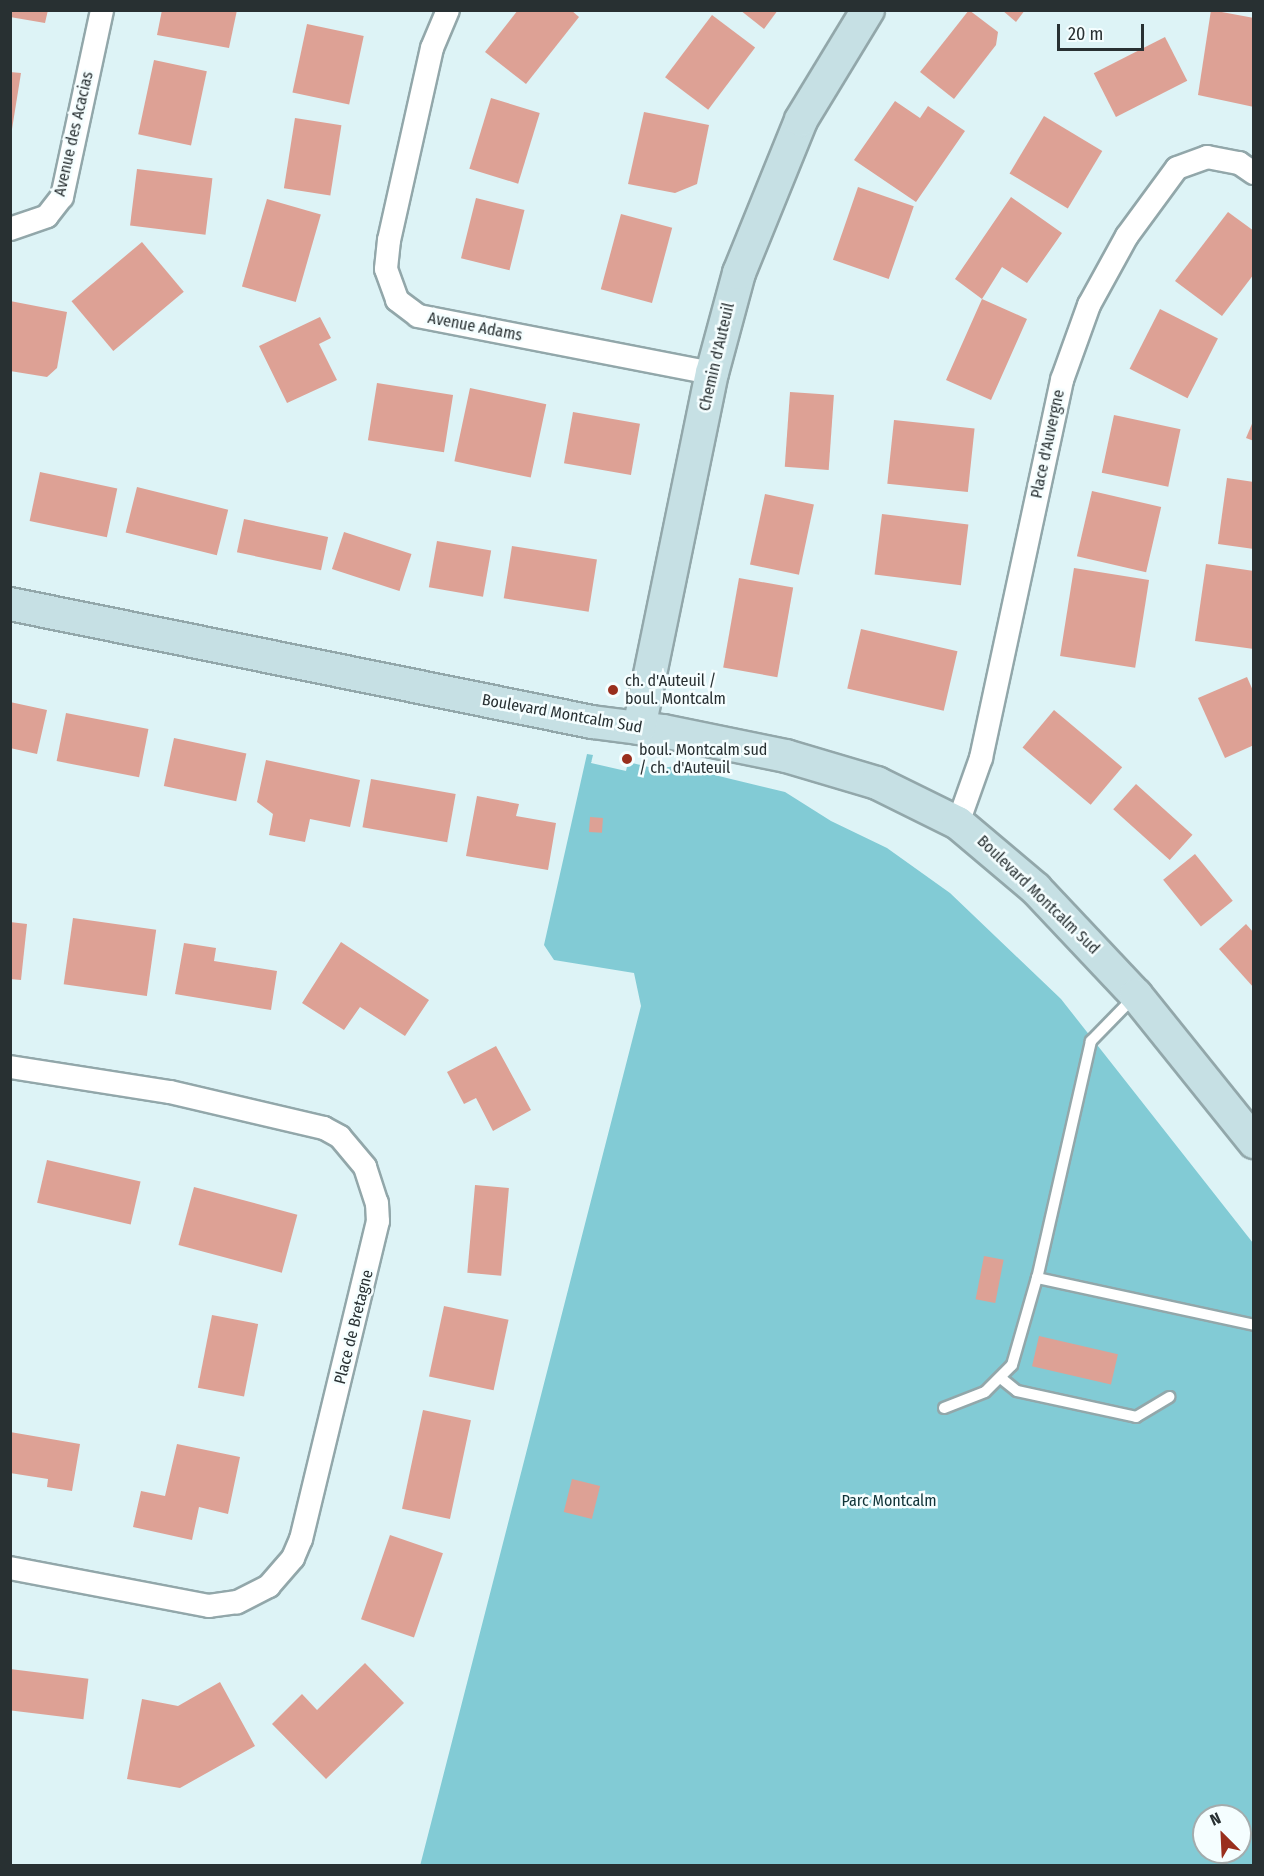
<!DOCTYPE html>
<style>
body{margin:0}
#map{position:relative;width:1264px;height:1876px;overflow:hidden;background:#ddf3f6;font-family:"Fira Sans Condensed",sans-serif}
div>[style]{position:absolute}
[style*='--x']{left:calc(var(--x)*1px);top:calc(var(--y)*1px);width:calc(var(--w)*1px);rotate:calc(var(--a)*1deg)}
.green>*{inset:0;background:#82cbd5}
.building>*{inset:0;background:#dda195;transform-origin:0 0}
.roads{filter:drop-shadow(2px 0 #92a7aa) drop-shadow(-2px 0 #92a7aa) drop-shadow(0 2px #92a7aa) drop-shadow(0 -2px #92a7aa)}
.lane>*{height:10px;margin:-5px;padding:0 5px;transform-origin:5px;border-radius:5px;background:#fff}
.street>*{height:22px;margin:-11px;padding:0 11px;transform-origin:11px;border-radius:11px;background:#fff}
.secondary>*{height:32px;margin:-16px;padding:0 16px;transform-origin:16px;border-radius:16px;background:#c6e0e4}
.dots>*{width:16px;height:16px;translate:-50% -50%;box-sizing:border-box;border:3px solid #f5feff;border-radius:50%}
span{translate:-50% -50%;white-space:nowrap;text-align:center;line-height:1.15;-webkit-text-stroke:5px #f5feff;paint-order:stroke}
.street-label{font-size:16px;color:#283032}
.poi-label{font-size:16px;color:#283032}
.left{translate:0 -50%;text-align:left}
.park-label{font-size:16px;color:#0f3338}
.frame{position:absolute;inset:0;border:12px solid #283032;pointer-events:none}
.north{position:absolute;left:1192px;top:1804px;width:60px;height:60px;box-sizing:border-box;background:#f5feff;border:2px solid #a3acad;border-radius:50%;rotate:336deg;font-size:16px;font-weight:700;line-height:24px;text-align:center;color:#283032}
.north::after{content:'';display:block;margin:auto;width:21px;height:27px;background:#992f1d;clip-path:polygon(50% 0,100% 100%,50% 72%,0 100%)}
.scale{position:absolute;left:1057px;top:24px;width:87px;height:27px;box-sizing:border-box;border:3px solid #283032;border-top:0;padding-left:8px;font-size:18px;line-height:21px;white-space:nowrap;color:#283032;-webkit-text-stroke:4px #f5feff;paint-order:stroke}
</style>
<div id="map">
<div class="green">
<div style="clip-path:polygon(evenodd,587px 754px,593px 755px,591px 763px,626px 771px,628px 762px,657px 769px,686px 764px,698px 771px,785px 792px,831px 821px,887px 848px,950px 893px,1061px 999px,1253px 1243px,1253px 1865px,420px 1866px,641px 1006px,634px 973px,554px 960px,544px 945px,587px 754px,1204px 1816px,1240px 1816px,1240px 1852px,1204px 1852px,1204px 1816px)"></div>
</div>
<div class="building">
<div style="clip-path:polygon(10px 10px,48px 10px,45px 23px,10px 17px)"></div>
<div style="clip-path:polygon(162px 10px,237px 10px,229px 48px,157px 35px)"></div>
<div style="clip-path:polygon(518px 10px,571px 10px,579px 17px,526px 84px,485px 52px)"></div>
<div style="clip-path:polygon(740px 10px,778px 10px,764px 29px)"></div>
<div style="clip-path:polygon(969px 10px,998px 32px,996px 45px,954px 99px,920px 72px)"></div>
<div style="clip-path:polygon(1002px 10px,1025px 10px,1016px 22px)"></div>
<div style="clip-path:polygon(1211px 10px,1254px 18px,1254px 107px,1198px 95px)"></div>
<div style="left:712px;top:15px;width:54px;height:78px;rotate:37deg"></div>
<div style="left:307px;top:24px;width:58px;height:70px;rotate:12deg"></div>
<div style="left:1165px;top:37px;width:49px;height:80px;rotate:63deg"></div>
<div style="left:154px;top:60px;width:54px;height:76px;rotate:12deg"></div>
<div style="clip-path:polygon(10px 72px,21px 73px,12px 129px,10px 129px)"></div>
<div style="left:491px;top:98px;width:51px;height:74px;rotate:17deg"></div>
<div style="clip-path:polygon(895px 101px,920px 118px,928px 106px,965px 131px,916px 202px,854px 160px)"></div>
<div style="clip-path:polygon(644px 112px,709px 125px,697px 184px,675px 193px,628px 184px)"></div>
<div style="left:1044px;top:116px;width:68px;height:67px;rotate:31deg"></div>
<div style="left:295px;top:118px;width:47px;height:71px;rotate:9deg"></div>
<div style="left:137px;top:169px;width:76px;height:57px;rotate:7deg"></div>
<div style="left:858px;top:187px;width:59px;height:77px;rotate:19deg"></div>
<div style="clip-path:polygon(1011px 197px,1062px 233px,1027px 283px,1002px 267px,982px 299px,1027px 319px,991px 400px,946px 380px,982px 299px,955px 279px)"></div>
<div style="left:476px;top:198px;width:50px;height:62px;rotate:14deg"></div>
<div style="left:267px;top:199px;width:56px;height:91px;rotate:16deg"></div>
<div style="clip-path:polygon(1228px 212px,1254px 231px,1254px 274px,1222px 316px,1175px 281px)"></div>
<div style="left:621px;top:214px;width:53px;height:78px;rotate:15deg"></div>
<div style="left:142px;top:242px;width:65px;height:92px;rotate:50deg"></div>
<div style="clip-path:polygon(10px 301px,67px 312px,57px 368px,47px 377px,10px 371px)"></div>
<div style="left:1160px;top:309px;width:65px;height:67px;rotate:27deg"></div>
<div style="clip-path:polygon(320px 317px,331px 338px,319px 344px,337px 380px,287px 403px,259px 346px)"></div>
<div style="left:377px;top:383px;width:77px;height:58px;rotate:9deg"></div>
<div style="left:470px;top:388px;width:78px;height:75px;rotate:12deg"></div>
<div style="left:790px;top:392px;width:44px;height:75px;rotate:4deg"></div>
<div style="left:573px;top:412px;width:68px;height:52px;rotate:10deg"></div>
<div style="left:1114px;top:415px;width:68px;height:59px;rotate:12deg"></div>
<div style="clip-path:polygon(1254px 419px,1254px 441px,1246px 438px)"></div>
<div style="left:894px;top:420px;width:81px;height:64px;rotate:6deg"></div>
<div style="left:40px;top:472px;width:79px;height:50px;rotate:12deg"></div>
<div style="clip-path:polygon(1227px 478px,1254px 482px,1254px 549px,1218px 544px)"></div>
<div style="left:137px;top:487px;width:94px;height:47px;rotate:14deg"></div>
<div style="left:1092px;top:491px;width:71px;height:67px;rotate:13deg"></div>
<div style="left:765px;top:494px;width:50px;height:72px;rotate:12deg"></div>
<div style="left:882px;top:514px;width:87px;height:61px;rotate:7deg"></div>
<div style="left:244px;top:519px;width:86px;height:34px;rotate:12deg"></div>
<div style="left:344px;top:532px;width:71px;height:39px;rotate:18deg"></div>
<div style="left:437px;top:541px;width:55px;height:47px;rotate:10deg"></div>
<div style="left:512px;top:546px;width:86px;height:53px;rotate:9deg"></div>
<div style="clip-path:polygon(1206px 564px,1254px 571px,1254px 649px,1195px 641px)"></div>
<div style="left:1074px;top:568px;width:76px;height:89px;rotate:9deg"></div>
<div style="left:739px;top:578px;width:55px;height:91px;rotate:10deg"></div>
<div style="left:861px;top:629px;width:99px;height:61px;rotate:13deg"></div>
<div style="clip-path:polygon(1247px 677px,1254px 693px,1254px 745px,1225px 758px,1198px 698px)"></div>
<div style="clip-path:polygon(10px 702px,47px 710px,37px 754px,10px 748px)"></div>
<div style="left:1054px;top:710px;width:89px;height:49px;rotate:40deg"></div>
<div style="left:66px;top:713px;width:84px;height:49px;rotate:11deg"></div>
<div style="left:174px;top:738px;width:74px;height:49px;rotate:12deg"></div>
<div style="clip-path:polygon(266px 760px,360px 780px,350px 827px,310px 819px,305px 842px,269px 835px,273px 814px,257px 802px)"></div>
<div style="left:371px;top:779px;width:86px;height:49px;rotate:10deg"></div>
<div style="left:1136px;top:784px;width:76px;height:34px;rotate:42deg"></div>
<div style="clip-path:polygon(477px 796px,519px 804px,516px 816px,556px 823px,548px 870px,466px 856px)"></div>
<div style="left:590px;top:817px;width:13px;height:15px;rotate:4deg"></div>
<div style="left:1195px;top:854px;width:60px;height:41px;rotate:51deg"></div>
<div style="left:73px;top:918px;width:84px;height:67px;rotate:8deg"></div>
<div style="clip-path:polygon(10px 922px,27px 924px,21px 980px,10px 979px)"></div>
<div style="clip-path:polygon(1246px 924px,1254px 933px,1254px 988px,1219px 949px)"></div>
<div style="clip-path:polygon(341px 942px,429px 1000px,405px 1036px,360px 1007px,344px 1030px,302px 1003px)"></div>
<div style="clip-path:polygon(184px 943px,216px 948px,214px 961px,277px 971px,271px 1010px,175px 994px)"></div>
<div style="clip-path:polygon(496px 1046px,531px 1110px,493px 1131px,476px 1098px,464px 1104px,447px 1072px)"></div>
<div style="left:47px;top:1160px;width:96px;height:44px;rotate:13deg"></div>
<div style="left:475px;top:1185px;width:34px;height:88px;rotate:5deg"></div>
<div style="left:194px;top:1187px;width:107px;height:60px;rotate:15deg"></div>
<div style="left:984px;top:1256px;width:20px;height:44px;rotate:11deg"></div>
<div style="left:444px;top:1306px;width:66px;height:72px;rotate:12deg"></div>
<div style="left:212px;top:1315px;width:47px;height:74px;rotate:11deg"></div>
<div style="left:1039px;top:1336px;width:81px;height:31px;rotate:13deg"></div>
<div style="left:423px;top:1410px;width:49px;height:101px;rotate:12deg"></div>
<div style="clip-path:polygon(10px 1432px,80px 1444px,72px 1491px,47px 1487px,48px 1479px,10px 1473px)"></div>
<div style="clip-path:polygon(177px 1444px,240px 1457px,228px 1514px,199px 1507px,192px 1540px,133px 1527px,141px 1491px,165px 1496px)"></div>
<div style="left:572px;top:1479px;width:29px;height:34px;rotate:14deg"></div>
<div style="left:390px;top:1535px;width:56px;height:89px;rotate:19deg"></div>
<div style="clip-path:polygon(365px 1663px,404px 1703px,326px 1779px,272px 1724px,302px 1694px,317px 1710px)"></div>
<div style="left:10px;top:1669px;width:79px;height:41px;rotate:7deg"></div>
<div style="clip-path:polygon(220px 1682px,255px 1746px,180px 1788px,127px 1779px,142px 1699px,178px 1706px)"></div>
</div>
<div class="roads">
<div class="lane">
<div style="--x:1134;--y:997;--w:62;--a:134.3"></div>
<div style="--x:1091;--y:1041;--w:243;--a:102.8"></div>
<div style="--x:1037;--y:1278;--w:222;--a:12.2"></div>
<div style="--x:1002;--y:1379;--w:19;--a:39"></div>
<div style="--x:1017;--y:1391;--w:122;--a:12.3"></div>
<div style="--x:1136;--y:1417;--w:39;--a:-31"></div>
<div style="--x:944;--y:1408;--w:44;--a:-21.3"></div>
<div style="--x:985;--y:1392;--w:38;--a:-45"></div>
<div style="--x:1012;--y:1365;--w:91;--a:-74"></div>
</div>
<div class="street">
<div style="--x:448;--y:10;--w:41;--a:112.8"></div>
<div style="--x:432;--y:48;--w:197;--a:102.6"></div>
<div style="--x:389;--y:240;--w:29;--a:96"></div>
<div style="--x:386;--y:269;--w:33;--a:70"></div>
<div style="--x:397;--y:300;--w:26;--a:37"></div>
<div style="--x:418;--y:316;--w:299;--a:11"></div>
<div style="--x:10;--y:229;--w:39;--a:-19"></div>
<div style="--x:47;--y:216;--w:24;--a:-52"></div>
<div style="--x:62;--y:197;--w:191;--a:-77.9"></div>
<div style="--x:958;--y:823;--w:69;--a:-70.5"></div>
<div style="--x:981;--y:758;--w:387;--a:-77.9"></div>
<div style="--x:1062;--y:380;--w:80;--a:-70.2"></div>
<div style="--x:1089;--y:305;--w:79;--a:-61.2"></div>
<div style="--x:1127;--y:236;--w:84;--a:-53.7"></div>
<div style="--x:1177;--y:168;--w:32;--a:-20"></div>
<div style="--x:1207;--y:157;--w:33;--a:11"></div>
<div style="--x:1239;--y:163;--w:18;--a:34"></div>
<div style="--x:10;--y:1067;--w:162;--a:8.9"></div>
<div style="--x:170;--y:1092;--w:158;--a:13.2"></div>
<div style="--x:324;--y:1128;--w:18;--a:29"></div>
<div style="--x:340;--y:1137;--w:39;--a:50"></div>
<div style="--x:365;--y:1167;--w:38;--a:72"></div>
<div style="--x:377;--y:1203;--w:18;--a:87"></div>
<div style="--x:378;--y:1221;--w:327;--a:103.6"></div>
<div style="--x:301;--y:1539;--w:21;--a:113"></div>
<div style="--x:293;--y:1558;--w:37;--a:131"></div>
<div style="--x:269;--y:1586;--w:36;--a:153"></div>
<div style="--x:237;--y:1602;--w:28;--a:172"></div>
<div style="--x:209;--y:1606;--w:203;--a:-169.2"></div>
</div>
<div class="secondary">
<div style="--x:10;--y:604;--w:594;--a:11.46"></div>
<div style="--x:592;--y:722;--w:72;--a:7.2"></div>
<div style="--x:663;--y:731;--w:126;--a:11.5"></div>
<div style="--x:786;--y:756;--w:95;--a:16.5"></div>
<div style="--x:877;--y:783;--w:90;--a:26.3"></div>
<div style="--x:958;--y:823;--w:102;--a:40.2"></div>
<div style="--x:1036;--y:889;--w:146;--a:46.7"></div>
<div style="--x:1136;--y:995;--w:189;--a:51.2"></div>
<div style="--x:639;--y:728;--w:362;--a:-78.4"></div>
<div style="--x:712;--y:373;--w:104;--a:-74.9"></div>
<div style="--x:739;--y:273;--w:165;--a:-67.9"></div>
<div style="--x:801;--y:120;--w:129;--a:-58.7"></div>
</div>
</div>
<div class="dots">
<div style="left:613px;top:690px;background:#992f1d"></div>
<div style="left:627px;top:759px;background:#992f1d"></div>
</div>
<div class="street-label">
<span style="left:74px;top:134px;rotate:-77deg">Avenue des Acacias</span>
<span style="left:475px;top:327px;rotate:11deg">Avenue Adams</span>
<span style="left:717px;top:357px;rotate:-77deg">Chemin d'Auteuil</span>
<span style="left:1048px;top:444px;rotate:-78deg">Place d'Auvergne</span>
<span style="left:562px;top:714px;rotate:10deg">Boulevard Montcalm Sud</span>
<span style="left:1038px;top:895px;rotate:44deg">Boulevard Montcalm Sud</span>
<span style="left:354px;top:1327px;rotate:-76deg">Place de Bretagne</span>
</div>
<div class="poi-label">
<span class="left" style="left:625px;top:690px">ch. d'Auteuil /<br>boul. Montcalm</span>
<span class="left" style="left:639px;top:759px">boul. Montcalm sud<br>/ ch. d'Auteuil</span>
</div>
<div class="park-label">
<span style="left:889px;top:1501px">Parc Montcalm</span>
</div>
<div class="frame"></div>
<div class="north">N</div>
<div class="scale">20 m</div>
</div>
